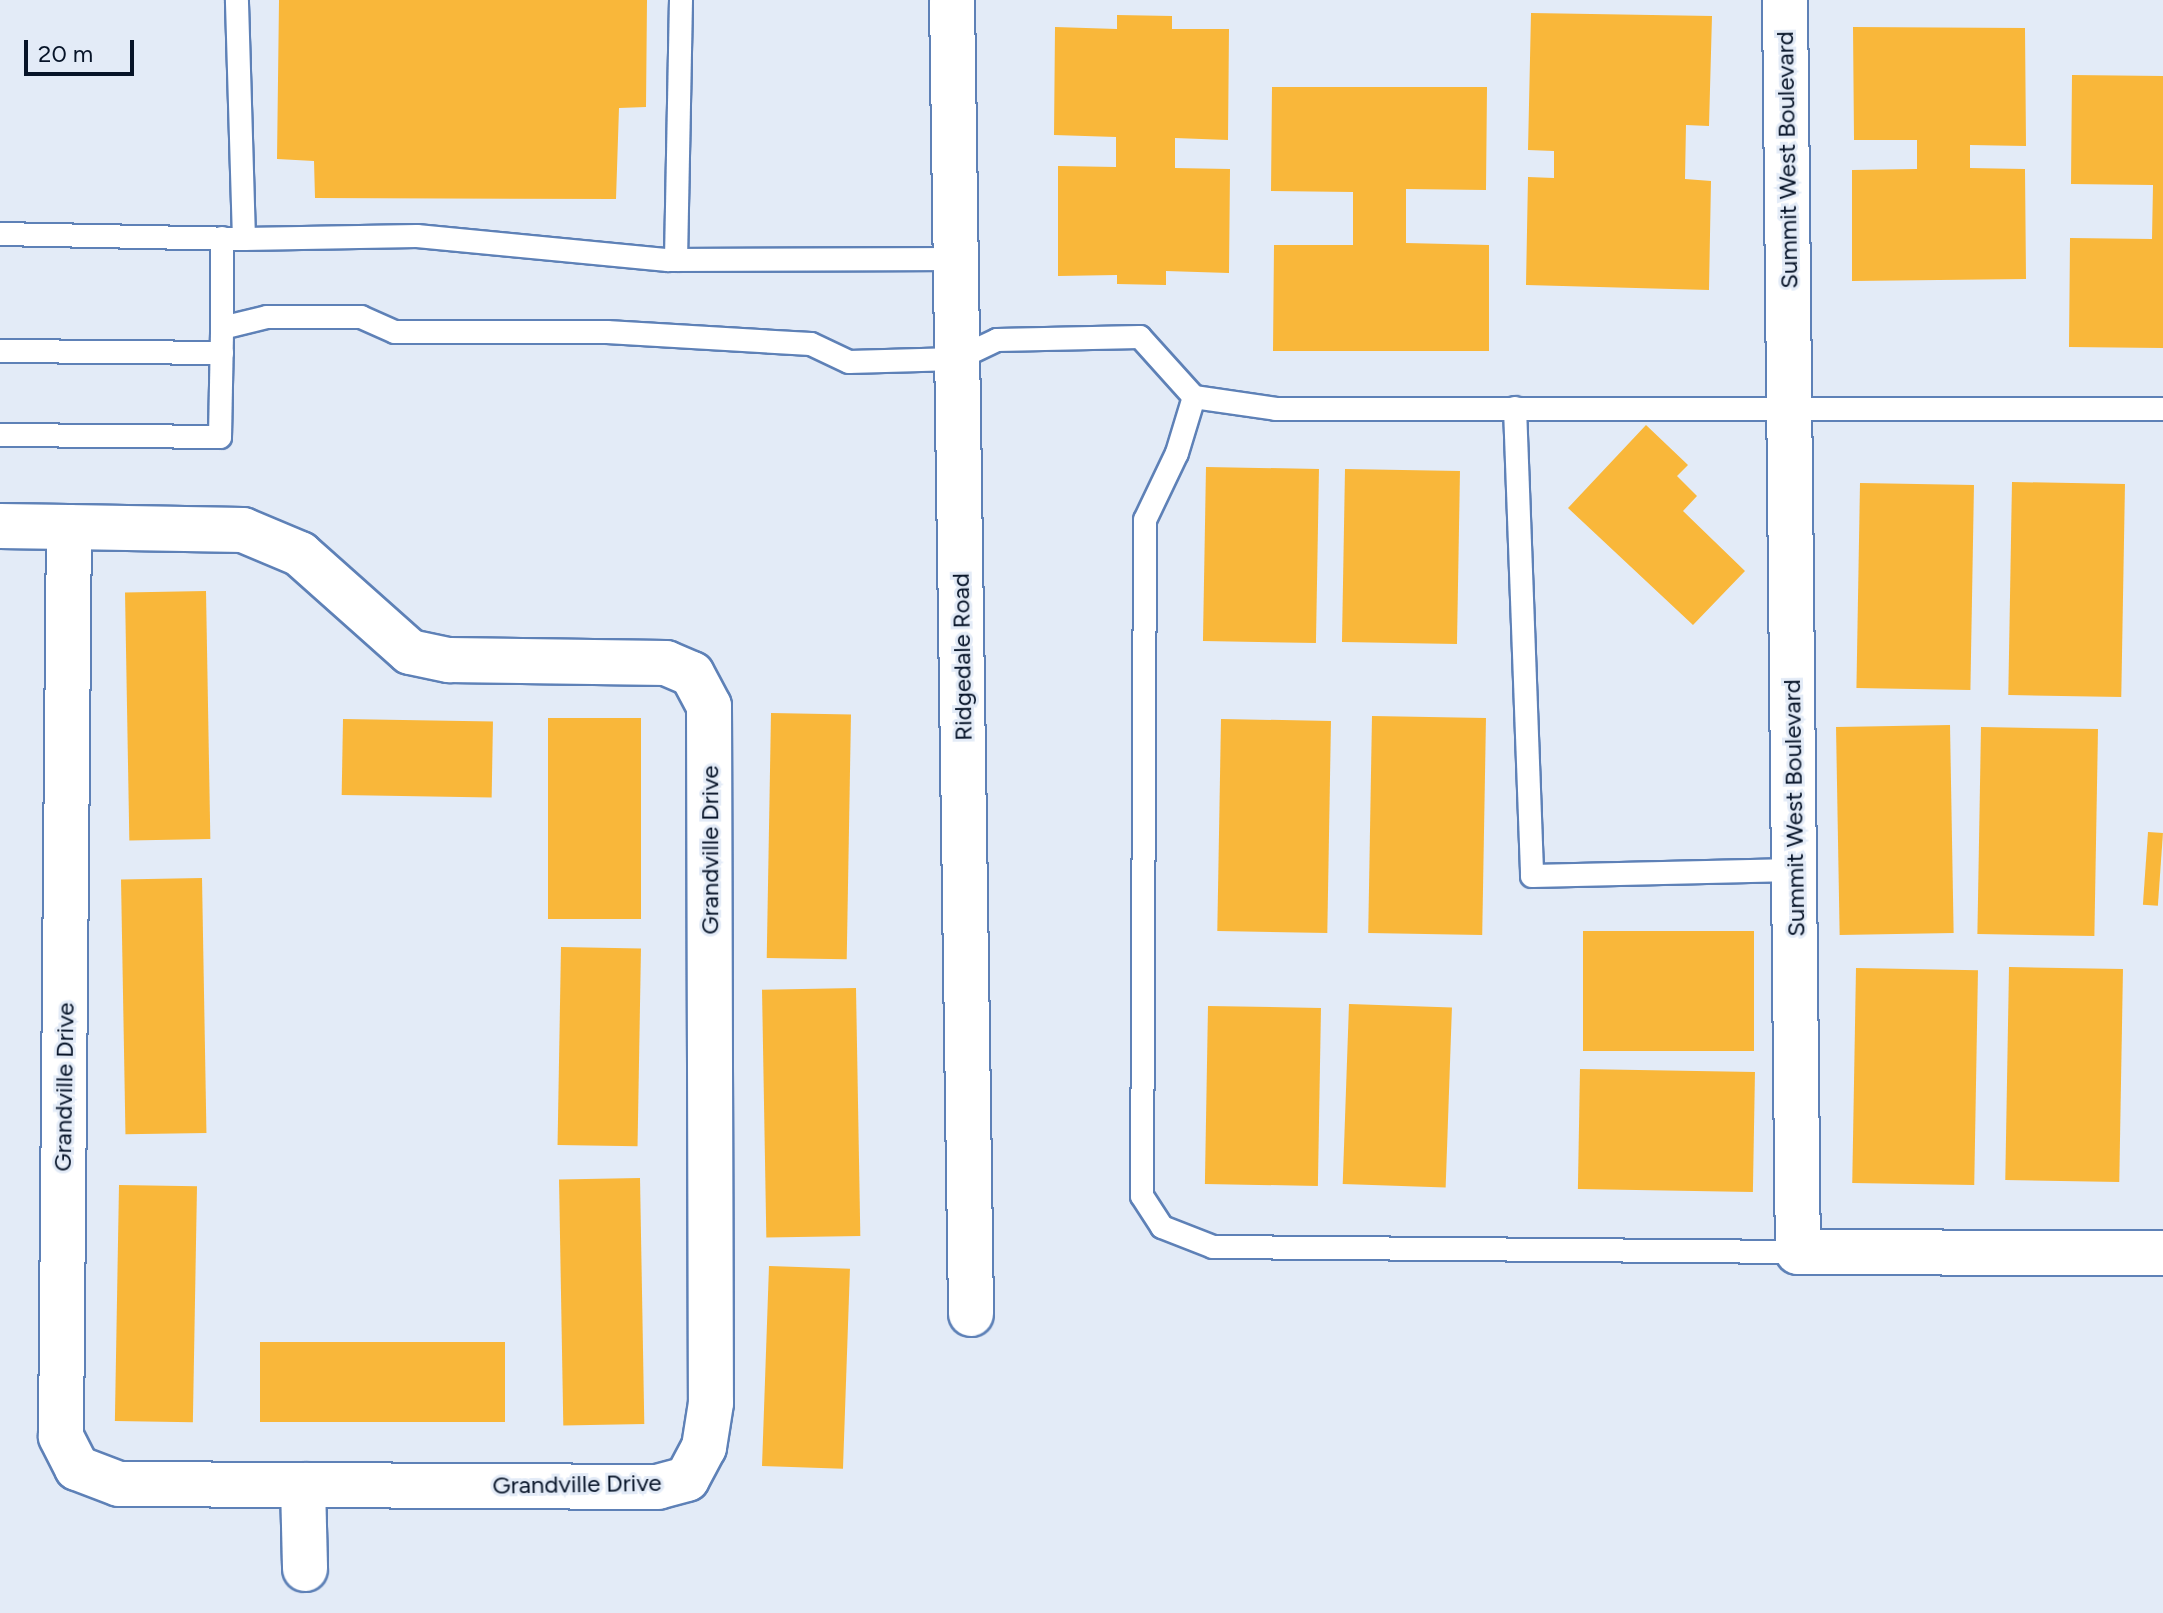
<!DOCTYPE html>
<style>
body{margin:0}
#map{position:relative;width:2163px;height:1613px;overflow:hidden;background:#e3ebf7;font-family:Figtree,sans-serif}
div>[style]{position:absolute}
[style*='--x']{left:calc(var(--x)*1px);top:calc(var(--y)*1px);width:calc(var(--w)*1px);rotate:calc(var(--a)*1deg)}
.building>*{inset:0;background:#f9b73a;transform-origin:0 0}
.roads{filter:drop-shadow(2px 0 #5e81b7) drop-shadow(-2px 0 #5e81b7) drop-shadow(0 2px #5e81b7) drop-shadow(0 -2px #5e81b7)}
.service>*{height:22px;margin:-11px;padding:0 11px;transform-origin:11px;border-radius:11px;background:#fff}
.minor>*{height:44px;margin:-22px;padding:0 22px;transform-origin:22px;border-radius:22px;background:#fff}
span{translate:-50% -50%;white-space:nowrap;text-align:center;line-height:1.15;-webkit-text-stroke:6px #e3ebf7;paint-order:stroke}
.street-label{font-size:24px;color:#071428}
.scale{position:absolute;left:24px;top:40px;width:110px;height:36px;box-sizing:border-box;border:4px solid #071428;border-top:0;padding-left:10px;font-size:24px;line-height:28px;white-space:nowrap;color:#071428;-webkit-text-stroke:6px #e3ebf7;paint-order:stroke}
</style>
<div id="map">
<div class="building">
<div style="clip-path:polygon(279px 0,647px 0,646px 107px,619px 108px,616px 199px,315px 198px,314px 161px,277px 159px)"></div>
<div style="clip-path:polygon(1531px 13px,1712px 16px,1709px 126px,1686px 125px,1685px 179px,1711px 181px,1709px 290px,1526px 285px,1528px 177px,1554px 178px,1554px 151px,1528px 150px)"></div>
<div style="clip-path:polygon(1117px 15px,1172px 16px,1172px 29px,1229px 29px,1228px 140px,1175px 138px,1175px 168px,1230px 169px,1229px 273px,1166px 271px,1166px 285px,1117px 284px,1117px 275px,1058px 276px,1058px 166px,1116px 167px,1116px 137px,1054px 135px,1055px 27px,1117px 29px)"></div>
<div style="clip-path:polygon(1853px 27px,2025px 28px,2026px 146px,1970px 145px,1970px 168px,2025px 169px,2026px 279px,1852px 281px,1852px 170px,1917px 169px,1917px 140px,1854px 140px)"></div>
<div style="clip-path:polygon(2072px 75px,2163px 76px,2163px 348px,2069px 347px,2070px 238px,2152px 239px,2153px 185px,2071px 184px)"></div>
<div style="clip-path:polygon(1272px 87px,1487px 87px,1486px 190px,1406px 189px,1406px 243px,1489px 245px,1489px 351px,1273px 351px,1274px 245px,1353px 245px,1353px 192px,1271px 191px)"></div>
<div style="clip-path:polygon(1646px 425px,1688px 465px,1677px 476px,1697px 496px,1683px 511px,1745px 571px,1693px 625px,1568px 508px)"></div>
<div style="left:1206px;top:467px;width:113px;height:174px;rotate:1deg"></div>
<div style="left:1345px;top:469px;width:115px;height:173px;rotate:1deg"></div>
<div style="left:2012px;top:482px;width:113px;height:213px;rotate:1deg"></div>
<div style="left:1860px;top:483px;width:114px;height:205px;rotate:1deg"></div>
<div style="left:206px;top:591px;width:248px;height:81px;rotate:89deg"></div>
<div style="left:771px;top:713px;width:80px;height:245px;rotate:1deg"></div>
<div style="left:1372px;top:716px;width:114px;height:217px;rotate:1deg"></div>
<div style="left:548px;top:718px;width:93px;height:201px"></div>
<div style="left:343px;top:719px;width:150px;height:76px;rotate:1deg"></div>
<div style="left:1221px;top:719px;width:110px;height:212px;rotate:1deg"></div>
<div style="left:1950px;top:725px;width:208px;height:114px;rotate:89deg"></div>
<div style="left:1981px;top:727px;width:117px;height:207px;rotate:1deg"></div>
<div style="left:2148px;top:832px;width:15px;height:73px;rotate:4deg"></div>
<div style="left:202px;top:878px;width:255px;height:81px;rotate:89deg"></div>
<div style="left:1583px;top:931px;width:171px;height:120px"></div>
<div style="left:561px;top:947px;width:80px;height:198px;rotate:1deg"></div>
<div style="left:2009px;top:967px;width:114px;height:213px;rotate:1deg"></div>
<div style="left:1856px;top:968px;width:122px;height:215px;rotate:1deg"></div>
<div style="left:856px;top:988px;width:248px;height:94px;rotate:89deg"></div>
<div style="left:1349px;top:1004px;width:103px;height:180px;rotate:2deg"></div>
<div style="left:1208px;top:1006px;width:113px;height:178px;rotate:1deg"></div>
<div style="left:1580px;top:1069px;width:175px;height:120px;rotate:1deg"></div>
<div style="left:640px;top:1178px;width:246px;height:81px;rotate:89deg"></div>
<div style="left:119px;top:1185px;width:78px;height:236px;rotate:1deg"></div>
<div style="left:769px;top:1266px;width:81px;height:200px;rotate:2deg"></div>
<div style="left:260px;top:1342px;width:245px;height:80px"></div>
</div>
<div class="roads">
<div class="service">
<div style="--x:0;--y:234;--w:244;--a:1.2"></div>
<div style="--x:244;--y:239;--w:239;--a:-91.7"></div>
<div style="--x:222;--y:238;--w:90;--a:90"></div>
<div style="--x:222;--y:328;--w:46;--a:-13.7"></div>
<div style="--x:267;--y:317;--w:94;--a:0"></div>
<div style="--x:361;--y:317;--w:37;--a:24"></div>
<div style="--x:395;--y:332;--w:212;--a:0"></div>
<div style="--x:607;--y:332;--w:204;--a:3.4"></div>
<div style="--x:811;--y:344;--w:42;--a:25.3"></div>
<div style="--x:849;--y:362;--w:108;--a:-1.6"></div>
<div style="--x:957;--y:359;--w:44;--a:-25.4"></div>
<div style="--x:997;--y:340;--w:143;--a:-1.2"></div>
<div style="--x:1140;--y:337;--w:81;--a:48"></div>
<div style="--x:1194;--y:397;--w:83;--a:8.3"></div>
<div style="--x:1276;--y:409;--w:887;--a:0"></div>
<div style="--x:244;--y:239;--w:173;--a:-1"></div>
<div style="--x:417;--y:236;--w:252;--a:5.5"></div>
<div style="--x:668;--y:260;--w:288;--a:-0.2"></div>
<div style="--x:676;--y:260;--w:260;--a:-88.9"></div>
<div style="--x:0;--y:351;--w:222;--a:0.5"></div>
<div style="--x:1194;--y:397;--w:59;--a:106.9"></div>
<div style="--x:1177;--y:453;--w:74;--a:115.5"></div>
<div style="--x:1145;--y:520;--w:676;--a:90.25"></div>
<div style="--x:1142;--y:1196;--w:37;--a:57"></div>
<div style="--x:1162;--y:1227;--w:55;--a:21.4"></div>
<div style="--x:1213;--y:1247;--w:585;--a:0.49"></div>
<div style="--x:1515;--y:408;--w:468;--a:87.9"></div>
<div style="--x:1532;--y:876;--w:262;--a:-1.3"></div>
<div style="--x:0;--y:435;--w:220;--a:0.5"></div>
<div style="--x:220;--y:437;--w:109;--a:-88.9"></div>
</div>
<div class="minor">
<div style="--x:952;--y:0;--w:1314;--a:89.17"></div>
<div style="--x:1785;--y:0;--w:1252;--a:89.41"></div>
<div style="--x:1798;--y:1252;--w:365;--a:0.2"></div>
<div style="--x:0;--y:526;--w:69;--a:0.8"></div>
<div style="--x:69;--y:527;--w:174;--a:1"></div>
<div style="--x:243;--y:530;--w:62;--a:22.8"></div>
<div style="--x:300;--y:554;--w:147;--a:41.7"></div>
<div style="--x:410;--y:652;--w:40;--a:12"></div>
<div style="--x:449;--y:660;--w:217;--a:0.8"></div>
<div style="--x:666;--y:663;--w:28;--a:23"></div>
<div style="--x:692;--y:674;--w:36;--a:62"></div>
<div style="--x:709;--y:706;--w:697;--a:89.84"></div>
<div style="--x:711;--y:1403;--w:45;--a:99"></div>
<div style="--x:704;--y:1447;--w:36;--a:118"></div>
<div style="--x:687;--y:1479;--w:30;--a:165"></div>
<div style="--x:658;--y:1487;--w:539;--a:-179.68"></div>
<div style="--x:119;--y:1484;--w:45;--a:-159.1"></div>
<div style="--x:77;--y:1468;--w:36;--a:-117"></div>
<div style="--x:61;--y:1436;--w:909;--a:-89.5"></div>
<div style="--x:303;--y:1485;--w:84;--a:88.6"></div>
</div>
</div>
<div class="street-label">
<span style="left:1787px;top:160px;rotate:-91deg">Summit West Boulevard</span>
<span style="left:962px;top:657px;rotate:-91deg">Ridgedale Road</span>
<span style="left:1794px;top:808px;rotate:-91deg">Summit West Boulevard</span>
<span style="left:710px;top:850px;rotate:-90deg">Grandville Drive</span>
<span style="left:64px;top:1087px;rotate:-89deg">Grandville Drive</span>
<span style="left:577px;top:1484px;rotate:-1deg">Grandville Drive</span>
</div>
<div class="scale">20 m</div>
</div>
